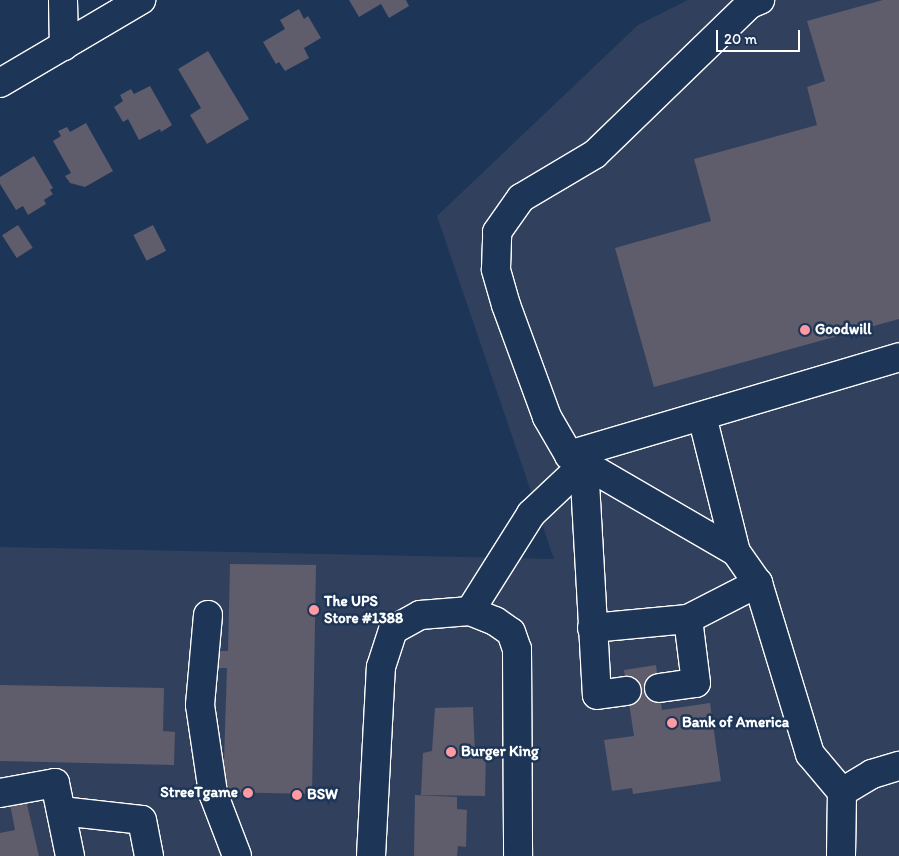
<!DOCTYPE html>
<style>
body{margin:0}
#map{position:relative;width:899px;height:856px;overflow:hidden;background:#1d3557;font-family:Itim,sans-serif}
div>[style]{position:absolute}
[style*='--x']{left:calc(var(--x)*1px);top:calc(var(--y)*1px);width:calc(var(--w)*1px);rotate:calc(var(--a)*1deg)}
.built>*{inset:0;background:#31415d}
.building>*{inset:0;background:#5f5c6b;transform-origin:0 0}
.roads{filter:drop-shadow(1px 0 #fff) drop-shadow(-1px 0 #fff) drop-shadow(0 1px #fff) drop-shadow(0 -1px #fff)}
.minor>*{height:28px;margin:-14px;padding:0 14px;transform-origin:14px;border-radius:14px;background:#1d3557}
.dots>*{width:14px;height:14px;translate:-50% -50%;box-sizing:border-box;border:2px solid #1d3557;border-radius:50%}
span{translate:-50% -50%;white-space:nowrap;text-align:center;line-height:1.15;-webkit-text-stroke:5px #1d3557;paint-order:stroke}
.poi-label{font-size:15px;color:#fff;font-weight:700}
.left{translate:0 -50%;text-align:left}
.right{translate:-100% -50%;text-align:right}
.scale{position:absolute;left:716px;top:30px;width:84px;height:22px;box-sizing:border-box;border:2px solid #fff;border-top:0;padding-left:6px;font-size:15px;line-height:18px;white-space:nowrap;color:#fff;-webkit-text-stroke:4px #1d3557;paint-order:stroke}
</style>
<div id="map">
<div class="built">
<div style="clip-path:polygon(688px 0,899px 0,899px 856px,0 856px,0 547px,554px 559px,437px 216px,638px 25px)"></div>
</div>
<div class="building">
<div style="clip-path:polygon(349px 0,406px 0,409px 6px,389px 18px,381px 4px,359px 17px)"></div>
<div style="clip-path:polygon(883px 0,899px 0,899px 319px,654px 387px,615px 248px,711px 221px,694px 159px,817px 125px,807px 87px,825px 81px,807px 21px)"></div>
<div style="clip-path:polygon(299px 9px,304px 19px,308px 16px,321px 38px,304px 48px,309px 58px,285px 71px,279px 62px,276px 64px,263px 42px,285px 29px,280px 20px)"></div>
<div style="clip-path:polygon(208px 51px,249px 119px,207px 144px,190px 115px,201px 108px,178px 69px)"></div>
<div style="clip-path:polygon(150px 86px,172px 125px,161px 132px,160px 129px,139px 140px,128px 119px,123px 122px,114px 107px,123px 101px,120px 95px,131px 89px,134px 94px)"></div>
<div style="clip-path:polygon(86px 123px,113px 171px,85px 187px,70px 183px,65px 176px,71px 173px,53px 141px,61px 136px,58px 131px,67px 127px,70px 132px)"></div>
<div style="clip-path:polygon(34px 156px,53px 188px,50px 190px,53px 194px,44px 200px,46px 204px,28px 215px,23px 206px,16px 210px,0 184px,0 177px)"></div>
<div style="left:18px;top:225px;width:27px;height:19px;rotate:57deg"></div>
<div style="left:153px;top:225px;width:29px;height:22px;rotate:63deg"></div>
<div style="clip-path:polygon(230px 564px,316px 565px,312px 794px,223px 792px,227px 668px,215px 668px,215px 651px,228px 651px)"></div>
<div style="clip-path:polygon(656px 665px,662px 710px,710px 703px,721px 781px,633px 794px,632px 788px,612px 791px,604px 740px,634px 736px,624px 670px)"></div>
<div style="clip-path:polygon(0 685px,164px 688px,163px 731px,175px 732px,174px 765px,0 761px)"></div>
<div style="clip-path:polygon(473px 707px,475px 754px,486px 755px,485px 796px,421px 795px,423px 753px,432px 751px,435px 708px)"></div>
<div style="clip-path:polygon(415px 795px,457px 797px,457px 809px,467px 810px,466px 847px,458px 846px,457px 856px,414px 856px)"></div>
<div style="clip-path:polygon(26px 800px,39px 856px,0 856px,0 833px,15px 830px,10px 804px)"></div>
</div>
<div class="roads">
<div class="minor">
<div style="--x:63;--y:0;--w:46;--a:88.8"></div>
<div style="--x:0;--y:83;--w:164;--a:-30.5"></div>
<div style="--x:702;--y:416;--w:140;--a:76"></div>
<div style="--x:736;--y:552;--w:38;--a:55"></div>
<div style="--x:758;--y:583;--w:179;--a:73.1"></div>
<div style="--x:810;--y:754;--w:50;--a:49.9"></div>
<div style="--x:842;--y:792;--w:64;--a:90.9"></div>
<div style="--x:569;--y:455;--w:344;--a:-16.5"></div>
<div style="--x:584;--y:464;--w:231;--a:86.8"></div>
<div style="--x:597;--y:695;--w:30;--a:-8"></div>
<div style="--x:736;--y:552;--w:193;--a:-149.9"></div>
<div style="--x:569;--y:455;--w:44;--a:-120.1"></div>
<div style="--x:547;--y:417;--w:119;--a:-110.1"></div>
<div style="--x:506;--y:305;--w:37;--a:-106"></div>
<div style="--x:496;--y:269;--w:37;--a:-88"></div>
<div style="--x:497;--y:232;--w:42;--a:-54.8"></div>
<div style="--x:521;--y:198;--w:86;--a:-30.7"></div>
<div style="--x:595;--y:154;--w:216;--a:-44.1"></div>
<div style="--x:750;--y:4;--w:11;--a:-22"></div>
<div style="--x:470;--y:611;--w:27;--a:22"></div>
<div style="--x:495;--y:621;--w:19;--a:35"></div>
<div style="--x:511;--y:632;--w:18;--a:71"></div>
<div style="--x:517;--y:649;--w:207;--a:89.7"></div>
<div style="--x:208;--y:615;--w:90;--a:95.1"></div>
<div style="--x:200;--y:705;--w:89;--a:81.6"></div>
<div style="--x:213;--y:793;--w:67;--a:69.1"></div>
<div style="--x:592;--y:628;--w:96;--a:-5.4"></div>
<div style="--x:688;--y:619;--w:79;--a:-27.2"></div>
<div style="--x:659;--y:688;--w:37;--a:-8"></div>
<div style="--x:696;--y:683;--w:64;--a:-97.1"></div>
<div style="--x:842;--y:792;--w:35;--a:-31"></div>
<div style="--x:872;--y:774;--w:28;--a:-17"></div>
<div style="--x:0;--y:793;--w:56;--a:-10.3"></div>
<div style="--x:55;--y:783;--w:75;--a:78.4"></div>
<div style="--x:61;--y:811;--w:81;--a:6.3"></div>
<div style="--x:142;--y:820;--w:37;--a:79"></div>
<div style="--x:371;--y:856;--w:189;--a:-87"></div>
<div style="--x:381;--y:667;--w:39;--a:-72"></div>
<div style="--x:393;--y:630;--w:31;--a:-29"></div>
<div style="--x:420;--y:615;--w:50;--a:-4.6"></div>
<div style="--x:470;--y:611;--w:115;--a:-57.8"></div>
<div style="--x:531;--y:514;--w:73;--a:-43.3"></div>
</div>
</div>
<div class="dots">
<div style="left:805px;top:330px;background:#ff9aa2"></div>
<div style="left:314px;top:610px;background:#ff9aa2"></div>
<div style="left:672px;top:723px;background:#ff9aa2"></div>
<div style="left:451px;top:752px;background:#ff9aa2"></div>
<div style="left:248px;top:793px;background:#ff9aa2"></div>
<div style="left:297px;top:795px;background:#ff9aa2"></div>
</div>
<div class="poi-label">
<span class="left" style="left:815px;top:330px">Goodwill</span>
<span class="left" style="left:324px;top:610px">The UPS<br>Store #1388</span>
<span class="left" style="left:682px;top:723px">Bank of America</span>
<span class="left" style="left:461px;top:752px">Burger King</span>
<span class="right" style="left:238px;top:793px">StreeTgame</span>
<span class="left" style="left:307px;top:795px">BSW</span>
</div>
<div class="scale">20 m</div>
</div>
